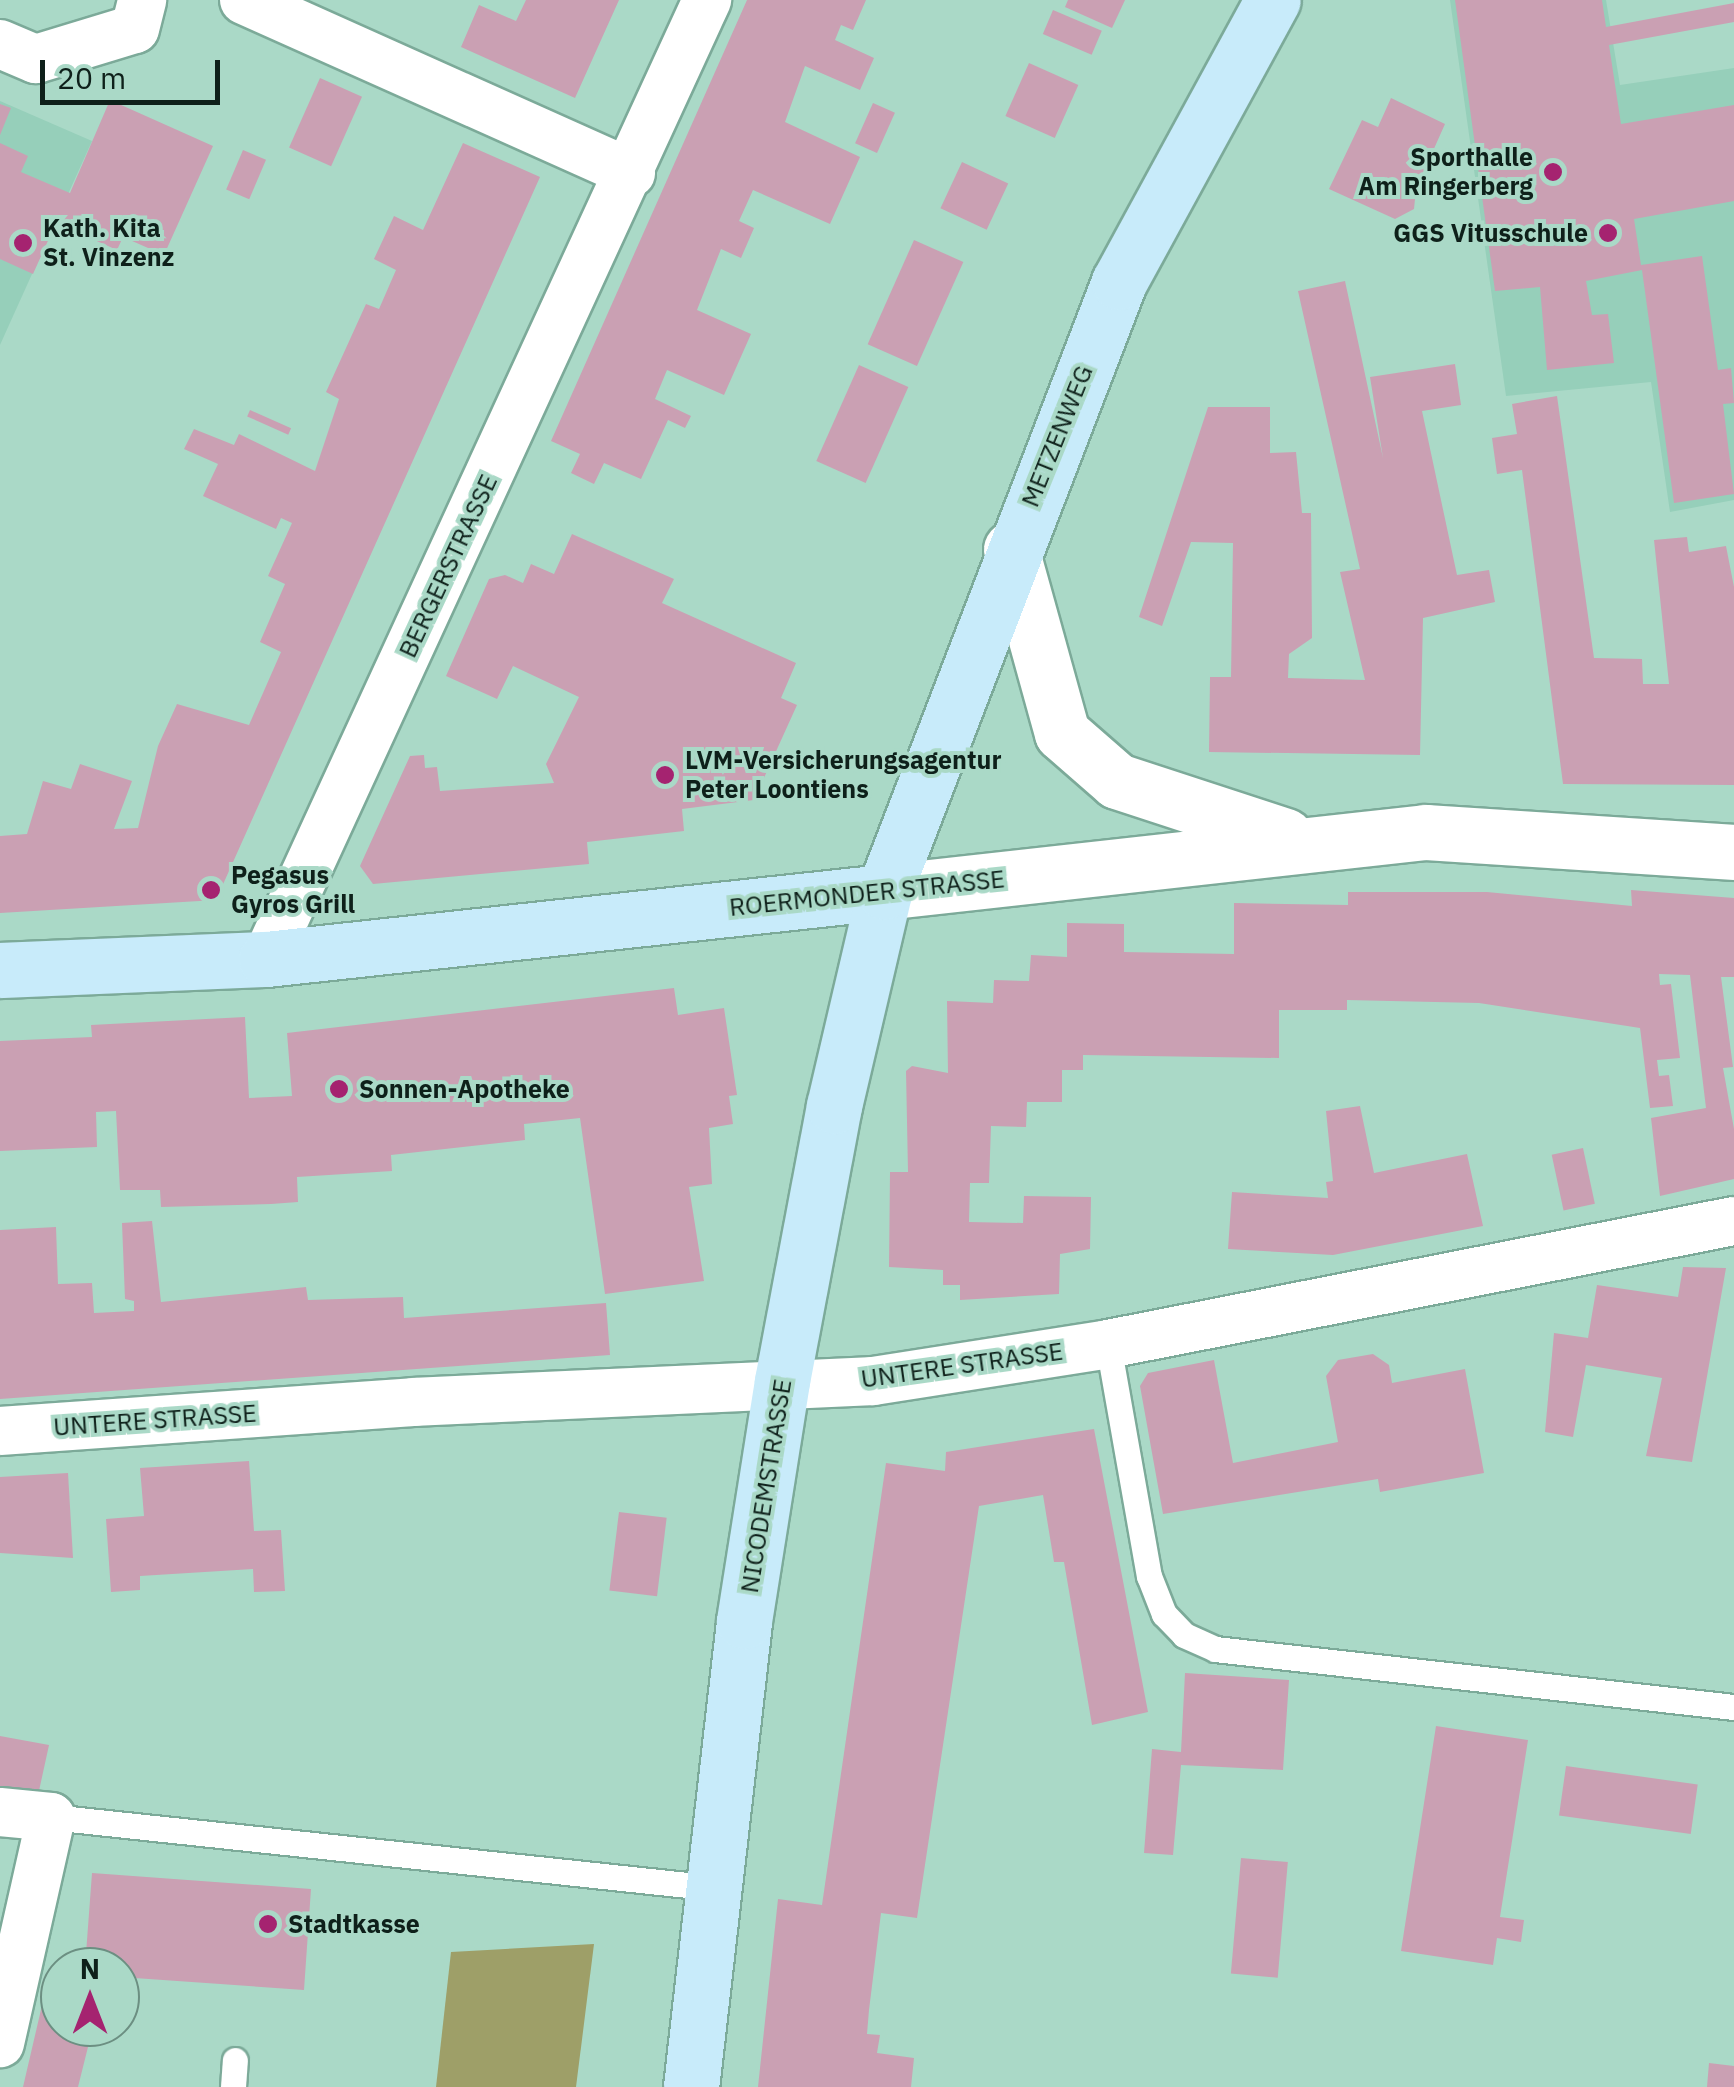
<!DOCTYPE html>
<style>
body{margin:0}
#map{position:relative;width:1734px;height:2087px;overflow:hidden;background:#aad9c7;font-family:"IBM Plex Sans",sans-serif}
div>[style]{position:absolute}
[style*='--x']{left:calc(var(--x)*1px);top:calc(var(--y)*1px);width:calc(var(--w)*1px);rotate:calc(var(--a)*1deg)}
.built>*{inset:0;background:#96cfba}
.green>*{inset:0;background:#9e9f68}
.building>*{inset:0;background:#caa0b3;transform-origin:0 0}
.roads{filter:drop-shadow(2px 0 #7caa99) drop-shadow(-2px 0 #7caa99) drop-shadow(0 2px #7caa99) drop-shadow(0 -2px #7caa99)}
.service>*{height:25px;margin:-12.5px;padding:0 12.5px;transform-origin:12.5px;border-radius:12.5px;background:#fff}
.minor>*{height:48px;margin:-24px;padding:0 24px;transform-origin:24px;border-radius:24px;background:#fff}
.tertiary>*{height:55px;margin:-27.5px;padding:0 27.5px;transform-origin:27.5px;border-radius:27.5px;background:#fff}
.secondary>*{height:55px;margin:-27.5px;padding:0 27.5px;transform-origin:27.5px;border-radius:27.5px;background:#c8ebfa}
.dots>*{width:28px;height:28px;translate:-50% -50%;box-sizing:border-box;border:5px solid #aad9c7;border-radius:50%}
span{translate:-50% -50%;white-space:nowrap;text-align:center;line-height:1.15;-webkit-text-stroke:8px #aad9c7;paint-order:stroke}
.poi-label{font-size:25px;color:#0e201a;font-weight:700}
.right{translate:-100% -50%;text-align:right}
.left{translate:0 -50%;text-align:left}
.street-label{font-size:25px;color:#0e201a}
.north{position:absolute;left:40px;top:1947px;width:100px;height:100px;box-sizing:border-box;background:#aad9c7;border:2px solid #6c8f82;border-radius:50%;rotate:0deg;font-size:28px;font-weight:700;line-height:40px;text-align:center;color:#0e201a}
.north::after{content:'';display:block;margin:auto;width:35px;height:45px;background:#a52370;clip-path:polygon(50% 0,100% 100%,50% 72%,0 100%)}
.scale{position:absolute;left:40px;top:60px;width:180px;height:45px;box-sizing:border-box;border:5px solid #0e201a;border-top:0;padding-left:12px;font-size:30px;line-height:35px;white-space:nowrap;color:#0e201a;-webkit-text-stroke:8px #aad9c7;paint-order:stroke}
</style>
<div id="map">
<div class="built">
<div style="clip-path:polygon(1450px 0,1606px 0,1620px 85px,1734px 68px,1734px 500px,1670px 512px,1651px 382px,1506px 396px)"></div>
<div style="clip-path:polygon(0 101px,92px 141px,0 345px)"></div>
</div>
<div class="green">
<div style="clip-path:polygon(594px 1944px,576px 2087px,436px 2087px,451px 1952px)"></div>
</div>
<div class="building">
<div style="clip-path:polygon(526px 0,619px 0,575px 98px,461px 47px,479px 5px,516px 21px)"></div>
<div style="clip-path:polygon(747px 0,866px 0,853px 30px,841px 25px,835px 40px,874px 58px,860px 90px,805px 66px,785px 122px,860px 157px,830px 224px,753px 190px,739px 221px,754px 228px,741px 258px,721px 249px,697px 310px,751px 334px,724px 395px,667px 370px,655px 399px,691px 416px,685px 428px,668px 420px,641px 479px,604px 463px,594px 484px,571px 473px,580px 454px,551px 441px)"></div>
<div style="clip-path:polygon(1068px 0,1125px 0,1112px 28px,1065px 7px)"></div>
<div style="clip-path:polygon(1455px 0,1602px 0,1606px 27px,1734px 3px,1734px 22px,1609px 45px,1621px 124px,1734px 105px,1734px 201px,1634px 219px,1641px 265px,1702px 256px,1718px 370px,1731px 368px,1734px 403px,1723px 404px,1734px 494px,1674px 503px,1642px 270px,1586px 281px,1592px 315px,1608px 314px,1614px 363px,1547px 370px,1540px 287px,1495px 291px)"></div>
<div style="left:1053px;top:10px;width:53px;height:26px;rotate:23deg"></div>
<div style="left:1029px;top:63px;width:54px;height:58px;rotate:24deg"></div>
<div style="left:320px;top:78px;width:46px;height:76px;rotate:24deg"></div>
<div style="clip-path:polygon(1391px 98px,1445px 124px,1416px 189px,1414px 209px,1395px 219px,1329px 189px,1362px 120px,1378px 127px)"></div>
<div style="clip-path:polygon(110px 100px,213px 146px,164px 255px,123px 237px,117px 250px,56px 223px,33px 274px,0 259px,0 143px,28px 156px,21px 172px,70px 193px)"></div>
<div style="left:873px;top:103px;width:24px;height:44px;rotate:24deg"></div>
<div style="clip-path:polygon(0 104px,11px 108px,0 135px)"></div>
<div style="clip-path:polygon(463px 143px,540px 177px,216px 900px,0 913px,0 836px,27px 834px,43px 781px,71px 789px,80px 764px,132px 781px,114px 829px,138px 828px,158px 746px,177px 704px,249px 725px,281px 652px,260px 642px,285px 584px,268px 576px,292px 523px,281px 518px,276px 529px,203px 496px,218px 464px,184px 449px,194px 429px,234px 445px,239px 434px,315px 471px,339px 399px,326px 392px,366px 304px,379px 309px,396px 270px,374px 259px,394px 216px,423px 230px)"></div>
<div style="left:243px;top:150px;width:25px;height:43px;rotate:23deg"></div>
<div style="left:962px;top:162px;width:51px;height:51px;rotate:25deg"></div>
<div style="left:914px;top:240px;width:54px;height:114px;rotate:24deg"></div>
<div style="clip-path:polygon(1345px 281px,1383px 458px,1370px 377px,1455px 364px,1461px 405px,1422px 411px,1457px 575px,1489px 570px,1495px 602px,1423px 618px,1420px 755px,1209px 752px,1210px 677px,1231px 677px,1233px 543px,1191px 542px,1162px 626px,1139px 617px,1208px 407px,1270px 407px,1270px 453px,1296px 452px,1302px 513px,1311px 513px,1312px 638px,1289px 654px,1288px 678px,1365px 680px,1340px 572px,1360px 569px,1298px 291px)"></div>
<div style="left:859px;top:365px;width:54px;height:105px;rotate:24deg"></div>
<div style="clip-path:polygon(1557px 396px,1594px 658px,1642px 659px,1643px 684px,1669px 684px,1654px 540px,1687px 537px,1689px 552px,1726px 546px,1734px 587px,1734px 785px,1563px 784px,1522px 470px,1497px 474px,1492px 438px,1517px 434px,1512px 404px)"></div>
<div style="left:250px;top:410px;width:45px;height:7px;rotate:24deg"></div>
<div style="clip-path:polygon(572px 534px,674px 579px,662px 603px,796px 663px,781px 698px,797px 705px,754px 800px,682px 809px,684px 831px,587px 842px,589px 864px,373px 884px,360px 866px,410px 756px,424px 755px,425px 768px,437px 767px,440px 791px,554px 783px,546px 764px,579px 697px,513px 666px,497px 699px,446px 676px,489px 579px,505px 575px,523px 583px,531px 564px,554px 574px)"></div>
<div style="clip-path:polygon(1631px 890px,1734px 898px,1734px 977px,1721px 977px,1733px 1067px,1723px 1068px,1734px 1129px,1734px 1179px,1660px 1196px,1651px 1118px,1706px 1108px,1690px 975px,1659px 974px,1660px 985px,1671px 984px,1680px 1058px,1657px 1060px,1659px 1076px,1669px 1075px,1673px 1106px,1650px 1108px,1640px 1028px,1479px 1003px,1347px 1000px,1347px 1010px,1279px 1010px,1279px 1058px,1083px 1055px,1083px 1070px,1062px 1070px,1062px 1102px,1027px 1102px,1026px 1127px,991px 1126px,989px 1183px,970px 1183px,969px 1222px,1023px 1223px,1024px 1196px,1091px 1197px,1090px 1249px,1060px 1254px,1059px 1294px,960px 1300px,960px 1285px,943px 1285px,943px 1270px,889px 1267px,890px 1172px,908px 1172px,906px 1071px,912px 1066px,948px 1073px,947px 1001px,993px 1003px,994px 980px,1029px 981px,1031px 955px,1067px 957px,1067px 923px,1124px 924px,1124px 952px,1234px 954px,1234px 903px,1348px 905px,1348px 892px,1487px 892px,1632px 906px)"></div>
<div style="clip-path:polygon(674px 988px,678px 1015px,724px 1008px,737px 1095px,729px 1096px,733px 1124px,709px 1128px,712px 1184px,689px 1187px,704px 1281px,605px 1294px,580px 1118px,524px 1124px,525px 1140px,391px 1155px,392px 1171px,297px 1177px,298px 1202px,271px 1204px,161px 1207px,160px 1190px,120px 1190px,116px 1111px,96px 1112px,97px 1147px,0 1151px,0 1041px,92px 1037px,91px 1025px,245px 1017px,249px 1098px,292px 1096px,287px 1033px)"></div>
<div style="clip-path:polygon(1360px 1106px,1374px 1173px,1467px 1154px,1483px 1226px,1333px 1255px,1228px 1249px,1232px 1192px,1328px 1198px,1326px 1182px,1333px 1181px,1326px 1111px)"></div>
<div style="left:1583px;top:1148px;width:57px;height:32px;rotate:78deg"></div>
<div style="clip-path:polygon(152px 1221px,161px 1302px,306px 1287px,308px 1300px,403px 1297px,404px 1318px,606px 1303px,610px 1355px,0 1399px,0 1230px,56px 1227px,58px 1284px,92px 1283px,94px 1313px,134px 1311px,134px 1301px,125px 1299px,122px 1223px)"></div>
<div style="clip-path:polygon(1683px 1267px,1726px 1268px,1692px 1462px,1646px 1456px,1662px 1378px,1586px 1365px,1573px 1437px,1545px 1432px,1554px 1333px,1588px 1338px,1597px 1285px,1678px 1297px)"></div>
<div style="clip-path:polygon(1373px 1354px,1389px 1365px,1392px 1383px,1465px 1369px,1484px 1473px,1380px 1492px,1378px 1479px,1163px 1514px,1140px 1386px,1148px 1373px,1214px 1360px,1233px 1463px,1338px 1442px,1326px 1376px,1338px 1360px)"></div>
<div style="clip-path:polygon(1094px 1429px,1148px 1712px,1092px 1725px,1064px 1562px,1054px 1562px,1043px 1495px,979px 1506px,917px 1918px,881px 1913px,869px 2010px,867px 2034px,880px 2035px,877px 2053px,914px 2058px,911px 2087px,758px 2087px,778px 1899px,822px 1905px,886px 1463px,945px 1471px,946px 1452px)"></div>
<div style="clip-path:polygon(249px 1461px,254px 1531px,281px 1530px,285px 1591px,254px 1592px,253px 1569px,140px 1576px,140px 1590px,111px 1592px,106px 1519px,144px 1516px,140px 1468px)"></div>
<div style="clip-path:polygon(68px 1473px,73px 1558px,0 1553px,0 1477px)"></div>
<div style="left:619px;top:1512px;width:48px;height:79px;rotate:7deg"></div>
<div style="clip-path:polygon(1185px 1673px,1289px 1680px,1283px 1770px,1181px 1765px,1173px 1855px,1144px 1853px,1152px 1749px,1181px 1752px)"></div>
<div style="clip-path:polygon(1436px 1726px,1528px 1740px,1500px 1917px,1524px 1920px,1521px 1942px,1497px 1938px,1493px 1965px,1401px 1951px)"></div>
<div style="clip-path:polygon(0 1736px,49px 1745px,37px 1800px,0 1795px)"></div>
<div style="left:1566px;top:1766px;width:133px;height:50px;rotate:8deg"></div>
<div style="left:1241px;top:1858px;width:47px;height:116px;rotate:5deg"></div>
<div style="clip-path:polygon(92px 1873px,311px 1889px,304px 1990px,120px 1977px,120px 1967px,85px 1967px)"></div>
<div style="clip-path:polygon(50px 1971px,60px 1972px,60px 2027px,93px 2027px,78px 2087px,23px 2087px)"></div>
<div style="clip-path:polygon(1709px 2063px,1734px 2066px,1734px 2087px,1707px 2087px)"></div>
</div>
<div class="roads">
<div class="service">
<div style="--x:1108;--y:1344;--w:236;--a:80"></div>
<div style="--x:1149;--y:1576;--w:41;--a:68.5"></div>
<div style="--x:1164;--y:1614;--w:29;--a:46"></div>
<div style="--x:1184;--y:1635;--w:34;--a:24"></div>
<div style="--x:1215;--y:1649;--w:522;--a:6.38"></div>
<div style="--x:51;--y:1817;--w:668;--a:6.1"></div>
<div style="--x:233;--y:2087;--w:27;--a:-86"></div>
</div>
<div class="minor">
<div style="--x:244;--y:0;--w:424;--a:24.1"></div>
<div style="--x:0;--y:44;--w:39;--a:23"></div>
<div style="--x:36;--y:59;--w:103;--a:-16.9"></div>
<div style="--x:135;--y:29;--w:30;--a:-76"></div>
<div style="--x:266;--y:959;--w:1056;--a:-65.3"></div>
<div style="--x:0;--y:1431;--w:415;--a:-4"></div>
<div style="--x:414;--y:1402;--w:459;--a:-2.6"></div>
<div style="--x:873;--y:1381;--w:238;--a:-8.9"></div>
<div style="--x:1108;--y:1344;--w:638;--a:-11.12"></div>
<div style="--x:0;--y:1812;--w:51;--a:5.6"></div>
<div style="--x:51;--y:1817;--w:232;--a:102.7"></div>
</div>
<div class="tertiary">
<div style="--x:1011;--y:549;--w:191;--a:74.5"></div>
<div style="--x:1062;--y:733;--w:73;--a:41.1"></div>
<div style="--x:1117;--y:781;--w:177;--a:18.1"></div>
<div style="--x:884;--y:892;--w:545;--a:-6.32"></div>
<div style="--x:1426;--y:832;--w:309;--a:3.7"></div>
</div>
<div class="secondary">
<div style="--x:0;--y:970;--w:266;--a:-2.4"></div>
<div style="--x:266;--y:959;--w:622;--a:-6.19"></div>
<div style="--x:691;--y:2087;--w:469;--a:-83.5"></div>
<div style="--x:744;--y:1621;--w:243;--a:-81"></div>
<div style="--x:782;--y:1381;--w:280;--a:-79.3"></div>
<div style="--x:834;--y:1106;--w:220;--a:-76.8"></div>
<div style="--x:884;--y:892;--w:654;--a:-68.93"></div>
<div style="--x:1119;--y:282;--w:321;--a:-61.4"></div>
</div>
</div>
<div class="dots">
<div style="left:1553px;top:172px;background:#a52370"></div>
<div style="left:1608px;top:233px;background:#a52370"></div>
<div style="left:23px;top:243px;background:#a52370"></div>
<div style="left:665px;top:775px;background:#a52370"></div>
<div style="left:211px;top:890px;background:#a52370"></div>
<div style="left:339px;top:1089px;background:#a52370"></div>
<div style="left:268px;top:1924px;background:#a52370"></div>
</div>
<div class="poi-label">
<span class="right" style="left:1533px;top:172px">Sporthalle<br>Am Ringerberg</span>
<span class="left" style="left:43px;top:243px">Kath. Kita<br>St. Vinzenz</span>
<span class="right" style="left:1588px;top:233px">GGS Vitusschule</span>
<span class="left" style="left:685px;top:775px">LVM-Versicherungsagentur<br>Peter Loontiens</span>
<span class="left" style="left:231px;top:890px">Pegasus<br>Gyros Grill</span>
<span class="left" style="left:359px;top:1089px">Sonnen-Apotheke</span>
<span class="left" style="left:288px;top:1924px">Stadtkasse</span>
</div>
<div class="street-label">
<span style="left:1057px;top:436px;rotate:-68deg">METZENWEG</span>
<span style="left:448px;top:566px;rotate:-65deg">BERGERSTRASSE</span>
<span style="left:867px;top:893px;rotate:-6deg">ROERMONDER STRASSE</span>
<span style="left:962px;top:1365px;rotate:-8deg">UNTERE STRASSE</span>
<span style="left:155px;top:1420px;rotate:-4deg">UNTERE STRASSE</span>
<span style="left:766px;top:1486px;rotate:-81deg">NICODEMSTRASSE</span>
</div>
<div class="north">N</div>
<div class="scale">20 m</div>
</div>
